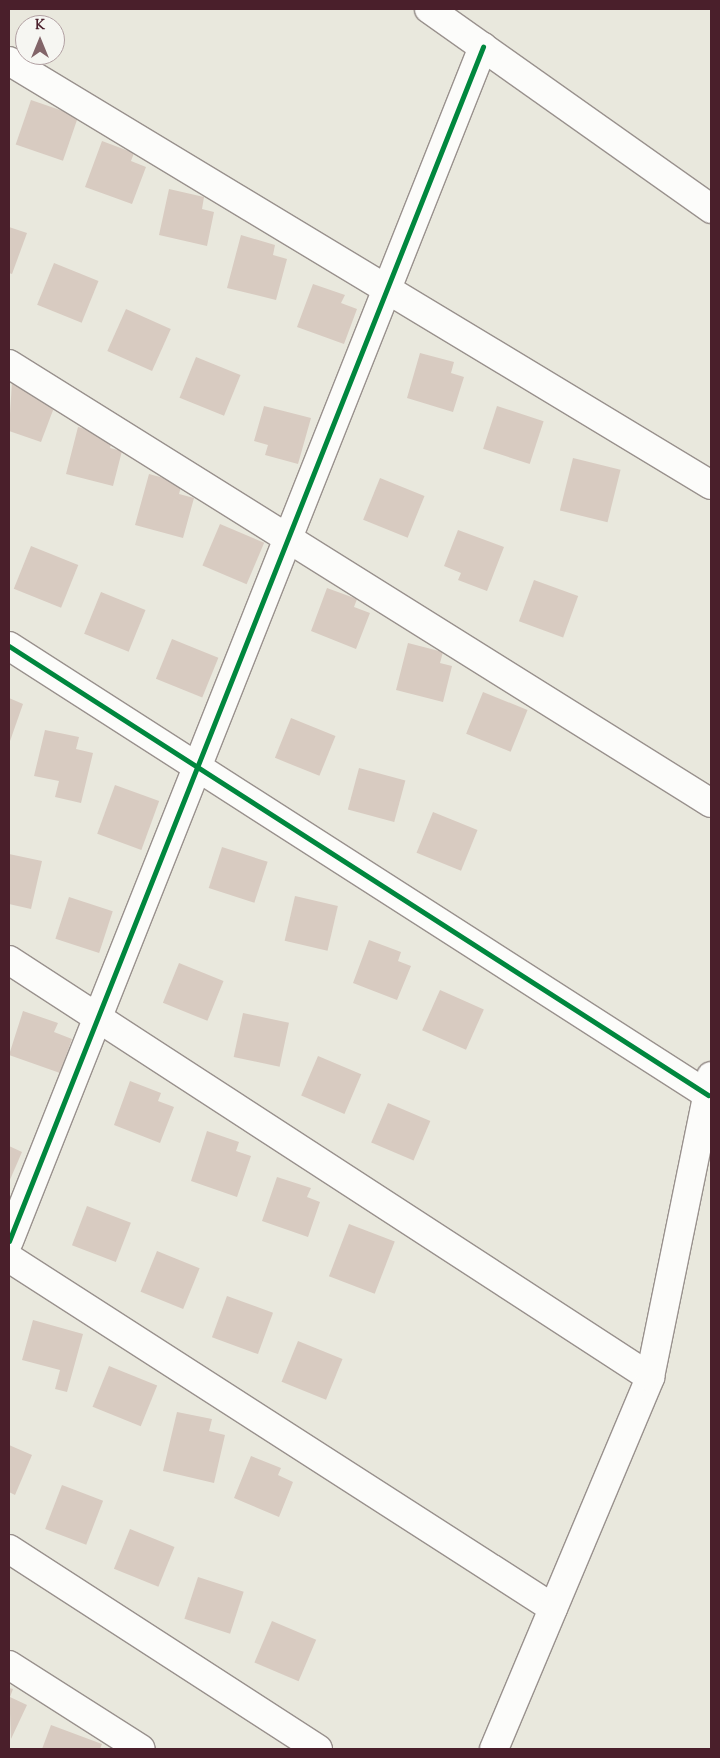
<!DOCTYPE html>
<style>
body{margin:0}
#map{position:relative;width:720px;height:1758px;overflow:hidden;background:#e9e8dd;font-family:"Sorts Mill Goudy",serif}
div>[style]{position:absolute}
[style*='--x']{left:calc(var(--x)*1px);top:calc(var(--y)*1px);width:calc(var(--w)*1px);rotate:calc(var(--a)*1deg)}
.building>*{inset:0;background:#d8cbc1;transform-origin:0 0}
.roads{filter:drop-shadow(1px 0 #99918d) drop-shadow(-1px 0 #99918d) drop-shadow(0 1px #99918d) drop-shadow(0 -1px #99918d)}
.street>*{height:28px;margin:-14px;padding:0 14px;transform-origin:14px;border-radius:14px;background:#fcfcfa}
.secondary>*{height:28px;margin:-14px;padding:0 14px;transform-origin:14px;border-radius:14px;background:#fcfcfa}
.cycleway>*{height:5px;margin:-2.5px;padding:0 2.5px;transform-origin:2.5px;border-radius:2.5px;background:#00873e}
span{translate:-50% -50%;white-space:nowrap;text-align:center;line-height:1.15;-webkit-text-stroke:4.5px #f6f6f2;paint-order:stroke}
.frame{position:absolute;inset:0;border:10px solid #4a1f2b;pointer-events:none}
.north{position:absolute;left:15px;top:15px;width:50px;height:50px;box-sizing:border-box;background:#f6f6f2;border:1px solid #b1a0a2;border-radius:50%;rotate:0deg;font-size:14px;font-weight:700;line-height:20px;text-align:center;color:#4a1f2b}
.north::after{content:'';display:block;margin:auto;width:18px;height:22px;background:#826569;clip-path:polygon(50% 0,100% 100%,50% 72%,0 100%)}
</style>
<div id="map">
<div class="building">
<div style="left:31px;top:100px;width:50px;height:47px;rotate:19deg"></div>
<div style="clip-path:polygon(102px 141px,134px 153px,131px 161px,146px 167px,132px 204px,85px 187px)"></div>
<div style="clip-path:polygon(169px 189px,204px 197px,202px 209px,214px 212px,207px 246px,159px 235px)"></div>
<div style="clip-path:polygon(9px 227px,27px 233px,12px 274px,9px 273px)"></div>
<div style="clip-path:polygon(241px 235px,275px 245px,273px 255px,287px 259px,276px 300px,227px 288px)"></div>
<div style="left:54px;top:263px;width:48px;height:45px;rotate:22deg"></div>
<div style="clip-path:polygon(313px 284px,345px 295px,341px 303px,357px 309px,344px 344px,297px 327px)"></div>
<div style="left:126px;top:309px;width:49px;height:46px;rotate:24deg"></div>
<div style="clip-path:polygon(420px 353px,454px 362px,451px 373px,464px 377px,453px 412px,407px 398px)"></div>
<div style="left:196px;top:357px;width:48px;height:44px;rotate:22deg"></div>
<div style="clip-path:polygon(12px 381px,55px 405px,41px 442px,9px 431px)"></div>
<div style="clip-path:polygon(264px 406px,311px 418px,298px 464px,265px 455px,268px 445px,254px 441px)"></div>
<div style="left:497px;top:406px;width:49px;height:45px;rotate:18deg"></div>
<div style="clip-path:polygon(78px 427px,113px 436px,110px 448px,122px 451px,113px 486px,66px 474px)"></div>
<div style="left:573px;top:458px;width:49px;height:54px;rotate:14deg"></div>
<div style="clip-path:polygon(149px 474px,182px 483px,179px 494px,194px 498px,183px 538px,135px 525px)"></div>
<div style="left:380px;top:478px;width:48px;height:45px;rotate:22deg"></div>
<div style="left:220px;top:524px;width:48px;height:45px;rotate:23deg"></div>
<div style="clip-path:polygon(458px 530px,504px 547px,487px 591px,458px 580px,461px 573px,444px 566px)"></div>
<div style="left:31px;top:546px;width:51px;height:46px;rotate:22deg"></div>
<div style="left:534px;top:580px;width:47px;height:44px;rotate:20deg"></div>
<div style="clip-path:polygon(327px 588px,357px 599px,354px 607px,370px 613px,356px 649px,311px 631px)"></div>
<div style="left:101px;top:592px;width:48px;height:45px;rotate:22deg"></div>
<div style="left:172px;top:639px;width:50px;height:43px;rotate:22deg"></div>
<div style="clip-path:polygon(408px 643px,443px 652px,440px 663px,452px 666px,443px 702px,396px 690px)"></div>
<div style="left:483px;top:692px;width:48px;height:45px;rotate:22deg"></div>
<div style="clip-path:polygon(9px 698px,23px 704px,9px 744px)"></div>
<div style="left:291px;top:718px;width:48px;height:43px;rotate:22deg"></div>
<div style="clip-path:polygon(45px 730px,79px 737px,76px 749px,93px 753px,81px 803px,55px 797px,59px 781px,34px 776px)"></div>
<div style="left:359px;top:768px;width:48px;height:43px;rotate:15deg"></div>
<div style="left:115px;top:785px;width:47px;height:52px;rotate:20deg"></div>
<div style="left:433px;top:812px;width:48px;height:44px;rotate:22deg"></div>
<div style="left:222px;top:847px;width:48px;height:43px;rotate:18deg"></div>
<div style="clip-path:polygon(9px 854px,42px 861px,31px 909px,9px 904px)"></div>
<div style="left:295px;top:896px;width:44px;height:46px;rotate:13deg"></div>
<div style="left:69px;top:897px;width:46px;height:44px;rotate:18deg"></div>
<div style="clip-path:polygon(369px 940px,401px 952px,398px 961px,411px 966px,397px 1000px,353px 983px)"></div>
<div style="left:179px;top:963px;width:48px;height:43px;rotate:22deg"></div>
<div style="left:440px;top:990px;width:48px;height:44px;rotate:24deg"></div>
<div style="clip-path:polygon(23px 1011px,58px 1023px,54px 1032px,72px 1039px,60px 1073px,9px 1055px)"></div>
<div style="left:243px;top:1013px;width:47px;height:45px;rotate:12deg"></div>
<div style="left:318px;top:1056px;width:47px;height:43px;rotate:23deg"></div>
<div style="clip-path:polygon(130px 1081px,161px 1093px,158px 1101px,174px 1107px,160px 1143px,114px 1125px)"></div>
<div style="left:388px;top:1103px;width:46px;height:43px;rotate:23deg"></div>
<div style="clip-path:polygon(207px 1131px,239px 1142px,236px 1151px,251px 1156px,237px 1197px,191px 1181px)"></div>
<div style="clip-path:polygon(9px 1146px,22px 1152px,9px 1182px)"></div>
<div style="clip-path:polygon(277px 1177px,311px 1188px,307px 1197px,320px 1202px,308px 1237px,262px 1221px)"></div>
<div style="left:87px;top:1206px;width:47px;height:42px;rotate:21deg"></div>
<div style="left:349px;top:1224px;width:49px;height:56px;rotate:21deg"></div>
<div style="left:157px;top:1251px;width:46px;height:44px;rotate:22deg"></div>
<div style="left:227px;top:1296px;width:49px;height:44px;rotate:20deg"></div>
<div style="clip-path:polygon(33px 1320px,83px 1334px,67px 1392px,55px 1389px,60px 1370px,22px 1360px)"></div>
<div style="left:298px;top:1341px;width:48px;height:44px;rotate:22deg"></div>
<div style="left:109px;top:1366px;width:52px;height:44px;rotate:22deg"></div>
<div style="clip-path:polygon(177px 1412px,212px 1419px,209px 1431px,225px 1435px,214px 1483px,163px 1471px)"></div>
<div style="clip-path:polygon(9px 1445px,32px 1455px,15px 1495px,9px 1492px)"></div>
<div style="clip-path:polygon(251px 1456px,281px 1468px,278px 1475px,293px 1482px,279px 1517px,234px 1498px)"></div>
<div style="left:62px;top:1485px;width:44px;height:47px;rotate:21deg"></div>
<div style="left:130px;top:1529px;width:48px;height:43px;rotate:22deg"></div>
<div style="left:198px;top:1577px;width:48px;height:44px;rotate:18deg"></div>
<div style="left:272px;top:1621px;width:48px;height:45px;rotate:23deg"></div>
<div style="clip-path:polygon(9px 1688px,13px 1689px,10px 1697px,27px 1705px,11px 1739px)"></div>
<div style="clip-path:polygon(51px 1725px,102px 1744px,100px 1749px,42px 1749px)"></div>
</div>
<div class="roads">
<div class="street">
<div style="--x:9;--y:61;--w:820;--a:31.13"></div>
<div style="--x:9;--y:364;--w:828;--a:32.02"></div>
<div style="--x:9;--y:960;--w:765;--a:33.05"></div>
<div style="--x:9;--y:1241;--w:1285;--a:-68.35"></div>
<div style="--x:9;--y:1258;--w:647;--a:32.76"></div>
<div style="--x:9;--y:1549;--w:368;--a:32.9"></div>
<div style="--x:9;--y:1665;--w:156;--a:32.5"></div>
</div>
<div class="secondary">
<div style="--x:429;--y:9;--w:346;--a:35.3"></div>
<div style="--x:9;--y:646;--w:831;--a:32.71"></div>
<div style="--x:494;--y:1749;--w:403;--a:-67.2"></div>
<div style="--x:650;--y:1377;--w:307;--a:-78.5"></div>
</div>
</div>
<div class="cycleway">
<div style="--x:9;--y:646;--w:831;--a:32.71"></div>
<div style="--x:9;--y:1241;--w:1285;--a:-68.35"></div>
</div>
<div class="frame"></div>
<div class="north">K</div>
</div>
